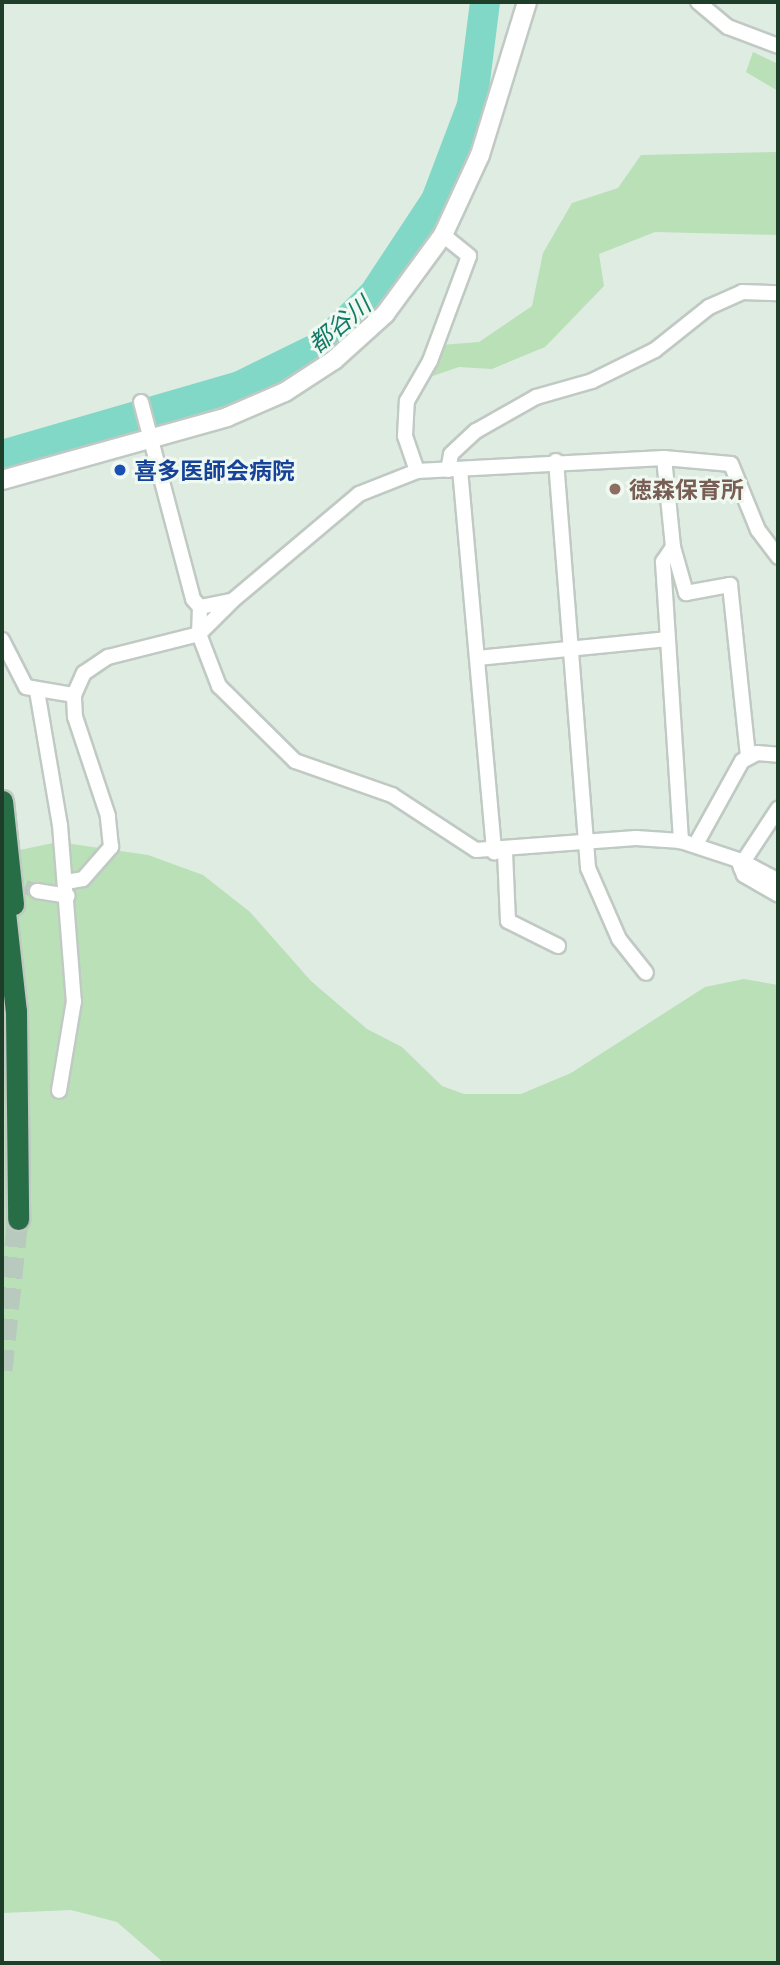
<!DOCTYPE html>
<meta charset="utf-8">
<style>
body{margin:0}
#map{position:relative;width:780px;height:1965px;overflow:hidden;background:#dfece2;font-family:Barlow,"Noto Sans JP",sans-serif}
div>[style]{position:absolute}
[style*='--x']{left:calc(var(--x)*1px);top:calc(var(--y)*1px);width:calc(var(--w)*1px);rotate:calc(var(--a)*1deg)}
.green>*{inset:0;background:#b9e0b6}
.river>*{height:30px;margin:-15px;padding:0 15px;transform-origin:15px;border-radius:15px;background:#81d8c7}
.minor-tunnel>*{height:14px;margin-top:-7px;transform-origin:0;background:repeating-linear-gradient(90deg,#b8c9bd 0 14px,transparent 0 21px)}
.motorway-tunnel>*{height:21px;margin-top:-10.5px;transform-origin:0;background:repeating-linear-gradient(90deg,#b8c9bd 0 21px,transparent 0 31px)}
.roads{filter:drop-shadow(2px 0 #c0c9c3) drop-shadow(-2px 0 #c0c9c3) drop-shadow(0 2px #c0c9c3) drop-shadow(0 -2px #c0c9c3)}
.minor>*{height:14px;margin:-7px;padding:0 7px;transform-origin:7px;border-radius:7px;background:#fff}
.tertiary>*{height:18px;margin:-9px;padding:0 9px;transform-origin:9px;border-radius:9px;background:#fff}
.motorway>*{height:21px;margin:-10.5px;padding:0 10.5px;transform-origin:10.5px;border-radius:10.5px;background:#276e46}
.dots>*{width:19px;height:19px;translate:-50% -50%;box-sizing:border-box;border:4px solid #f0f9f1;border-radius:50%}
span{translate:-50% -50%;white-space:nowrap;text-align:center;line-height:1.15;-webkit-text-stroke:6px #f0f9f1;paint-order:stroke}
.transit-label{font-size:23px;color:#164399;font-weight:700}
.left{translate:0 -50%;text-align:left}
.education-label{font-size:23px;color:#785e54;font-weight:700}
.water-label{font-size:24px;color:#127b67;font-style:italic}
.frame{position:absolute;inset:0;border:4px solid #1e3e2a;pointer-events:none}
</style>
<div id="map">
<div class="green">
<div style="clip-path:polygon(753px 52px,778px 64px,778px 91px,746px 72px)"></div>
<div style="clip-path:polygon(778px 152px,778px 235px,655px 232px,599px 254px,604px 286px,545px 347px,492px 369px,459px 367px,424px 379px,441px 345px,479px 342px,532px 306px,543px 253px,572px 203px,618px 188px,641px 155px)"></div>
<div style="clip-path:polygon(58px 842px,148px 855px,203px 875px,250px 912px,311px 981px,367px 1029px,402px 1047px,442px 1086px,464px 1094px,521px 1094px,571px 1073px,705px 987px,744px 979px,778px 985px,778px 1963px,164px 1963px,117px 1922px,71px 1910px,2px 1913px,2px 862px,15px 851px)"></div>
</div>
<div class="river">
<div style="--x:2;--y:455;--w:248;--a:-16.2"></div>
<div style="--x:240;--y:386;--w:90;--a:-26.3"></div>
<div style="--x:321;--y:346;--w:74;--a:-44.5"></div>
<div style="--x:374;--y:294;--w:113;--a:-56.6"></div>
<div style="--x:436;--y:200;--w:102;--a:-69.2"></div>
<div style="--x:472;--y:105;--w:104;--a:-82.8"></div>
</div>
<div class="minor-tunnel">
<div style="--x:5;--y:881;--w:34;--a:17"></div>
</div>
<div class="motorway-tunnel">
<div style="--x:2;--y:1370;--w:152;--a:-84"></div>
</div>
<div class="roads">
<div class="minor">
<div style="--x:698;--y:2;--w:39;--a:40"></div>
<div style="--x:728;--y:27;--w:53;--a:20.8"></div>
<div style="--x:141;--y:402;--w:204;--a:75.2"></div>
<div style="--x:193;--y:599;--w:11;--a:49"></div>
<div style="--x:200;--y:607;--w:33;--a:-11"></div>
<div style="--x:232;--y:601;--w:166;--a:-40.1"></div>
<div style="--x:359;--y:494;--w:62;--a:-21.6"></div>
<div style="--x:417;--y:471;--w:247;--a:-3"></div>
<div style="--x:664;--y:458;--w:67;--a:5.1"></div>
<div style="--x:731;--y:464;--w:71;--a:67.8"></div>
<div style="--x:758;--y:530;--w:34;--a:53"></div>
<div style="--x:664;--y:458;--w:89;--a:84.2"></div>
<div style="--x:673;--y:547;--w:48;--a:74.2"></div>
<div style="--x:686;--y:593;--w:45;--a:-10.3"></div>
<div style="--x:730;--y:585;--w:171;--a:84"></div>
<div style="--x:556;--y:461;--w:408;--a:85.5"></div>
<div style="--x:588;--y:868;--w:77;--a:66.4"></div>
<div style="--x:619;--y:939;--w:43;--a:51.5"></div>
<div style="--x:460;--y:469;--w:385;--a:84.9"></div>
<div style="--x:448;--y:470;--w:16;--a:-79"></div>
<div style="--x:451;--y:454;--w:34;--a:-43"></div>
<div style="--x:476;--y:431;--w:69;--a:-29.5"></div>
<div style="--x:536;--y:397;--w:58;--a:-15.9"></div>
<div style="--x:592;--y:381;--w:70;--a:-26.2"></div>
<div style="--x:655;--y:350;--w:69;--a:-38.5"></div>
<div style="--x:709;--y:307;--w:36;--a:-24"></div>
<div style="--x:742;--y:292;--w:36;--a:2"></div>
<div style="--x:417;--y:471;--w:37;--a:-109"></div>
<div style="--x:405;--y:436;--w:35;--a:-87"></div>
<div style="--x:407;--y:401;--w:46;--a:-60.1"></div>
<div style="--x:430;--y:361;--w:112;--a:-69.6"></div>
<div style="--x:469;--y:256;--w:33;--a:-141"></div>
<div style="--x:673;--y:547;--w:18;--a:124"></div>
<div style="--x:663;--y:562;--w:280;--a:86.3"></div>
<div style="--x:200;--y:607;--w:27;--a:92"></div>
<div style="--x:199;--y:634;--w:56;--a:69"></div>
<div style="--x:219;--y:686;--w:107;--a:44.6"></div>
<div style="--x:295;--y:761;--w:103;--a:19.3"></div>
<div style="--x:392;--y:795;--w:100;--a:33.2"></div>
<div style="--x:476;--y:850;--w:160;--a:-4.3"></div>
<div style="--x:636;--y:838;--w:45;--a:3.8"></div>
<div style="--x:681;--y:841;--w:60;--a:18.4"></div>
<div style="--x:738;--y:860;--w:16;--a:68"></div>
<div style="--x:744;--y:875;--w:39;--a:30"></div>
<div style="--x:2;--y:640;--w:53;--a:62.9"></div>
<div style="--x:26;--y:687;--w:49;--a:9.5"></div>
<div style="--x:477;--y:658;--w:190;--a:-5.7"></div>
<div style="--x:37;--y:691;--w:136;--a:80.3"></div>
<div style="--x:60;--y:825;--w:177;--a:85.5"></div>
<div style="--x:74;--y:1001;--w:91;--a:99.5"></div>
<div style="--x:696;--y:844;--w:95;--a:-61"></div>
<div style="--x:742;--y:761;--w:17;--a:-28"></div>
<div style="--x:757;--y:753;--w:21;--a:5"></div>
<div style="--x:505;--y:852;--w:69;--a:87.5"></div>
<div style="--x:508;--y:921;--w:56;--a:26.6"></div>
<div style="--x:743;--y:862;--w:64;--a:-56.6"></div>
<div style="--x:741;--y:868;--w:6;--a:-72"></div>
<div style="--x:743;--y:862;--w:40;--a:28"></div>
<div style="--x:66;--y:882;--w:17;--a:-10"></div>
<div style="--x:83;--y:879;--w:43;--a:-48.8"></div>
<div style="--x:111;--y:847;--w:31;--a:-96"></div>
<div style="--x:108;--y:816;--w:104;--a:-108.4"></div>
<div style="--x:75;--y:717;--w:22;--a:-93"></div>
<div style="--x:74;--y:695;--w:24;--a:-66"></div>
<div style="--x:84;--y:673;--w:29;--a:-34"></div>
<div style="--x:108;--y:657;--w:94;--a:-14.2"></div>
<div style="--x:199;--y:634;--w:45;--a:-45"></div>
<div style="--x:37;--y:891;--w:31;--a:9"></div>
</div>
<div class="tertiary">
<div style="--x:2;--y:480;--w:234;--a:-15.6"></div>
<div style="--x:227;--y:417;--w:63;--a:-23.3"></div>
<div style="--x:285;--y:392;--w:59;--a:-33.1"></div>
<div style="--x:334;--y:360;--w:69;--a:-42"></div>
<div style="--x:385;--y:314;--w:98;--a:-53.7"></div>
<div style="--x:443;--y:235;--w:88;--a:-65.2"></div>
<div style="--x:480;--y:155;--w:160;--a:-72.9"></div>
</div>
<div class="motorway">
<div style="--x:2;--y:801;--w:104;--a:83.9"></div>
<div style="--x:2;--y:885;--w:127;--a:83.7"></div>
<div style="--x:16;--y:1011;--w:208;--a:89.4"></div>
</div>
</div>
<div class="dots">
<div style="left:120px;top:470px;background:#1a4fb4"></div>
<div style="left:615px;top:489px;background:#8d6e63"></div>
</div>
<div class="transit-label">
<span class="left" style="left:134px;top:470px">喜多医師会病院</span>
</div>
<div class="education-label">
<span class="left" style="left:629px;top:489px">徳森保育所</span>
</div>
<div class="water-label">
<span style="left:339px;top:324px;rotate:-40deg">都谷川</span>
</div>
<div class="frame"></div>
</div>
